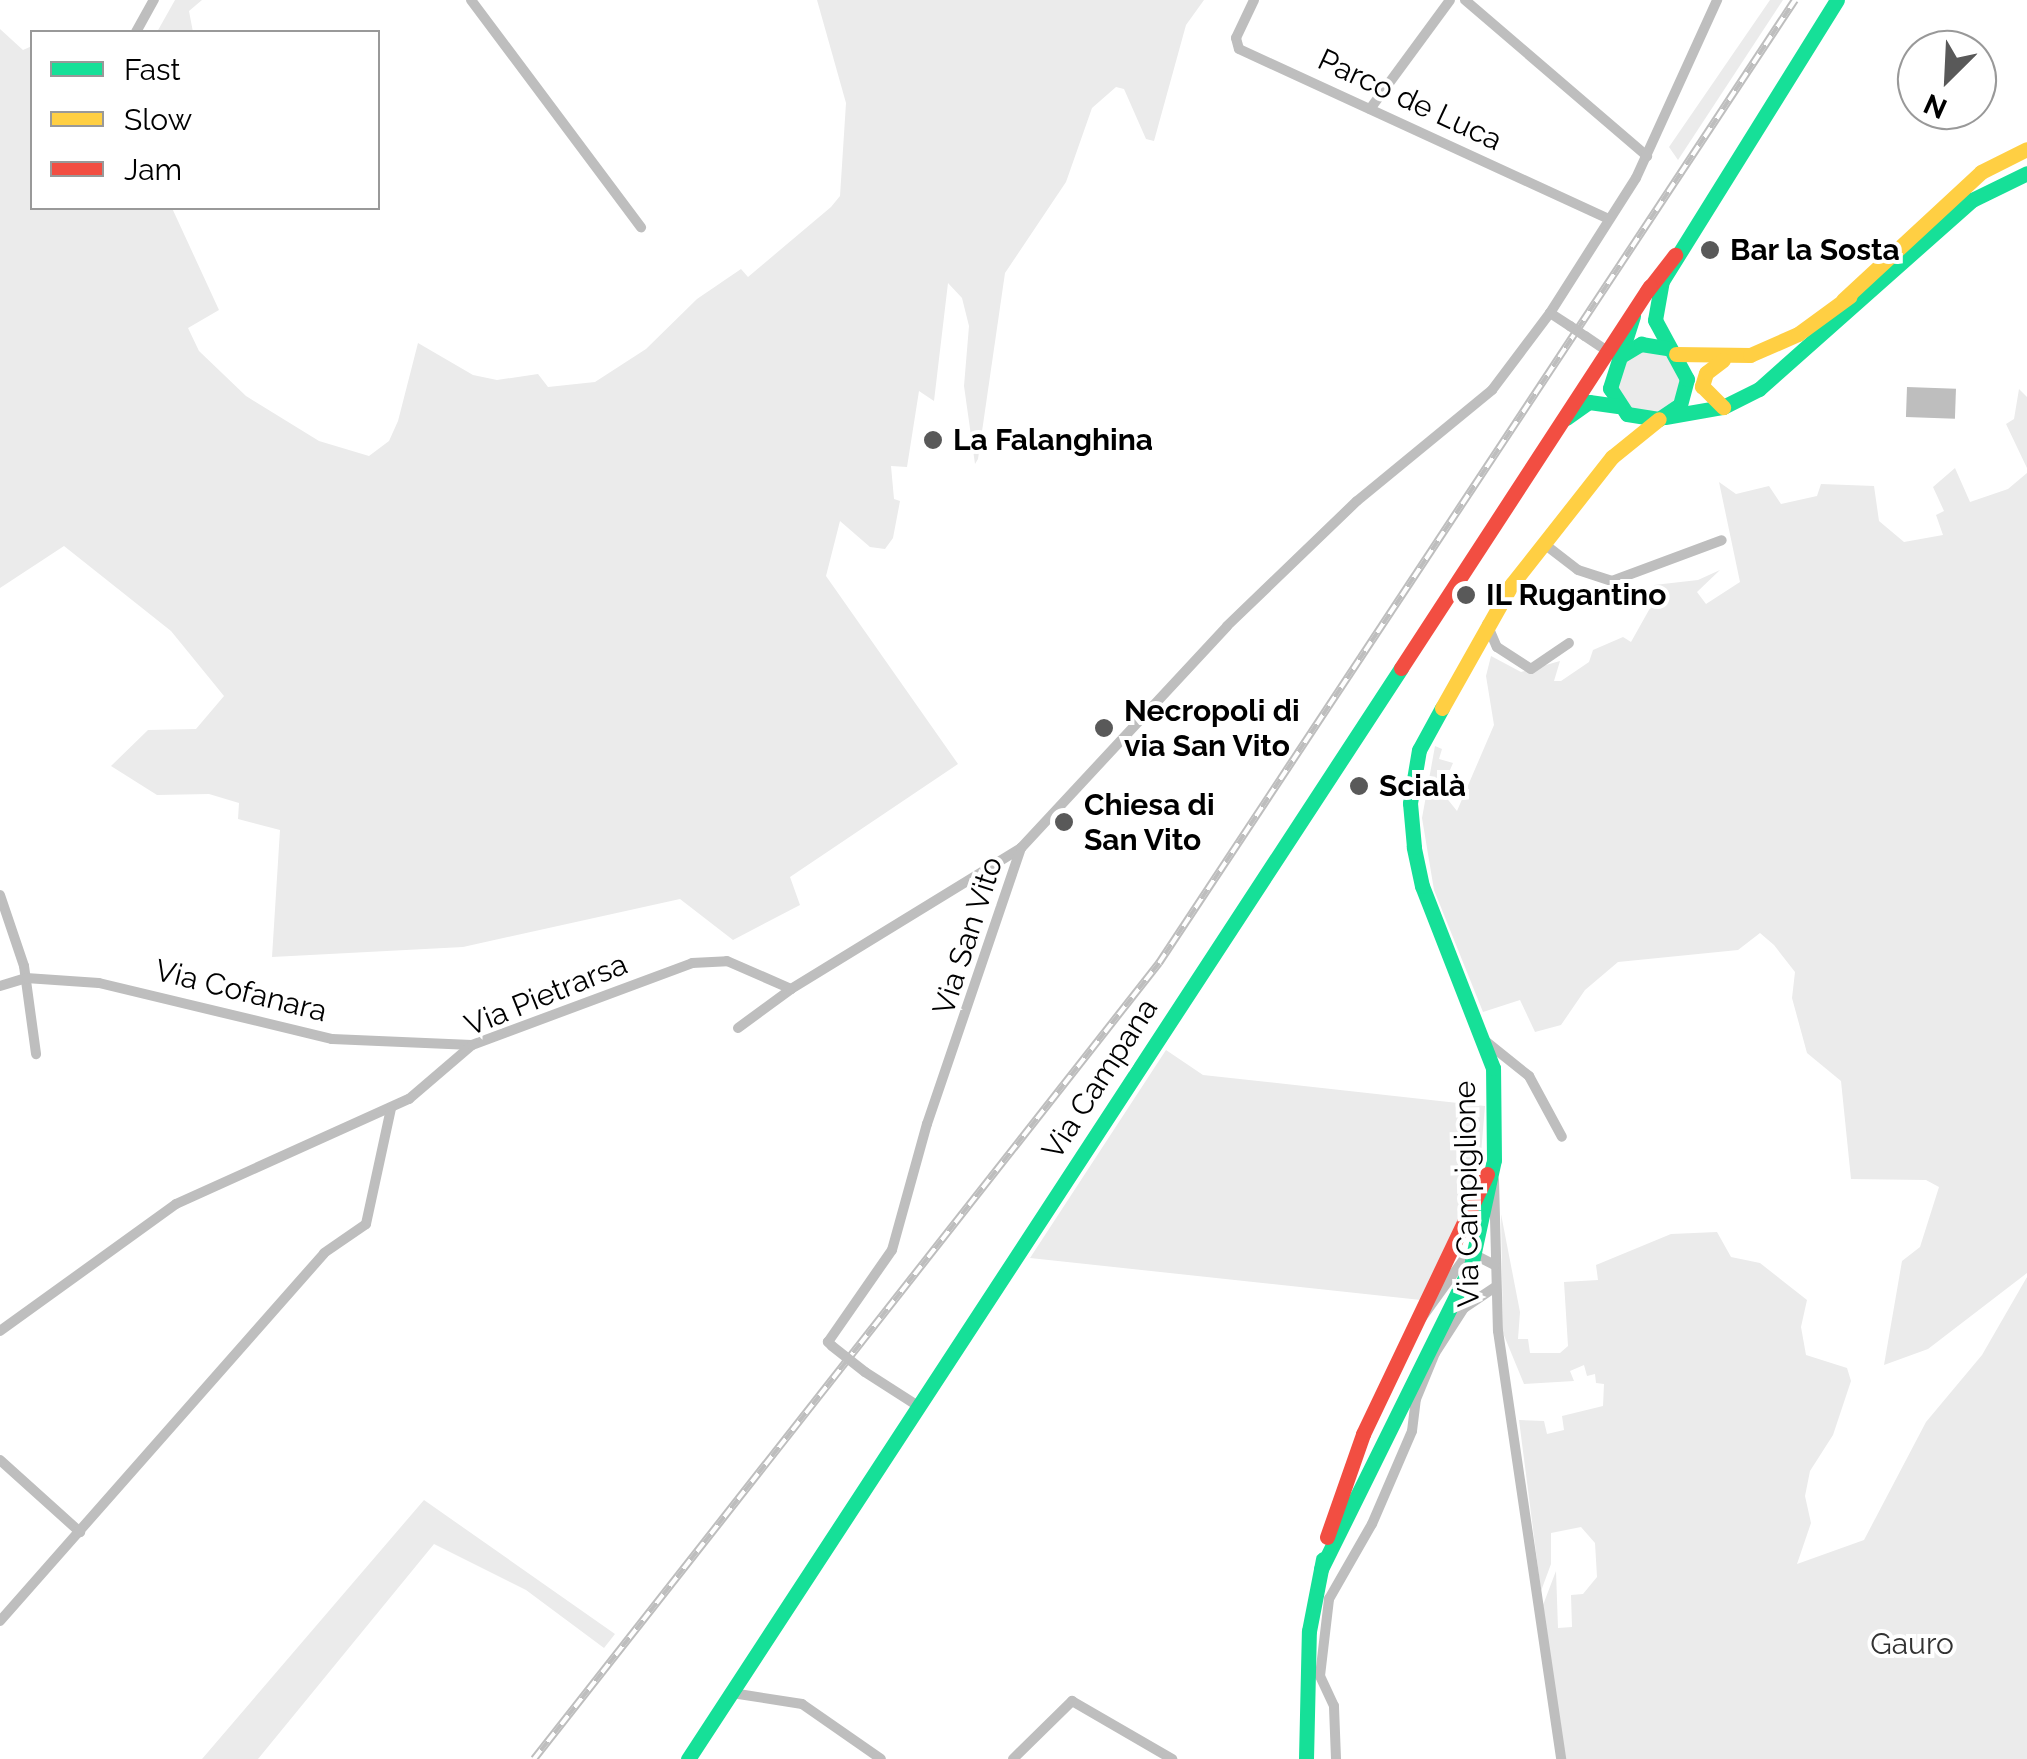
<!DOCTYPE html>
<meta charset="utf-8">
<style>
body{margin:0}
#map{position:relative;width:2027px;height:1759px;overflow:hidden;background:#fff;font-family:Raleway,sans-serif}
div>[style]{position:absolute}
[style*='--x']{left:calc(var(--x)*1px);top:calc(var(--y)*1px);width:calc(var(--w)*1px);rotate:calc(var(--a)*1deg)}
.green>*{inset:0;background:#ebebeb}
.round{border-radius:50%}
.water>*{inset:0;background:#bebebe;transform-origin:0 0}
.street>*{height:10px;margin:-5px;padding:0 5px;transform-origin:5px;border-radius:5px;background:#bebebe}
.fast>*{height:15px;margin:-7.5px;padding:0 7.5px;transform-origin:7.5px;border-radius:7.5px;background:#16e098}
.slow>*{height:15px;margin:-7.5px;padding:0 7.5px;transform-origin:7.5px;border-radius:7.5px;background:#ffcf43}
.jam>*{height:15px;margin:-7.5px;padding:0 7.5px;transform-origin:7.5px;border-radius:7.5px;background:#f24e42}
.rail>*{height:8px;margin-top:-4px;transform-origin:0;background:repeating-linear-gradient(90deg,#fff 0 11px,#bebebe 0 22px);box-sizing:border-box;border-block:2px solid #bebebe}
.street-bridge>*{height:10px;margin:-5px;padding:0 5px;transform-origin:5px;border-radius:5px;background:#bebebe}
.dots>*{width:28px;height:28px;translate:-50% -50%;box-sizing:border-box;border:5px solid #fff;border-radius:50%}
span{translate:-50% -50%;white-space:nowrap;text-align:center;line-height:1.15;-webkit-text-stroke:8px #fff;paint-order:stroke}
.street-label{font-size:30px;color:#000}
.poi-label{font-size:30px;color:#000;font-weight:700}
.left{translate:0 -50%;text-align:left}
.park-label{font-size:30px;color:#323232}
.legend{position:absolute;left:30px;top:30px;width:350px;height:180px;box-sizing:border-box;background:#fff;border:2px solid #999;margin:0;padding:12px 18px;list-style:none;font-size:30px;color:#000}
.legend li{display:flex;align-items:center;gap:20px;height:50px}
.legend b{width:50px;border:2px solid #999}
.north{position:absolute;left:1897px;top:30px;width:100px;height:100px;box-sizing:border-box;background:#fff;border:2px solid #999;border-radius:50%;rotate:204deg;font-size:28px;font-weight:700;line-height:40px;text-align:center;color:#000}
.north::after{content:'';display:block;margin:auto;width:35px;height:45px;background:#595959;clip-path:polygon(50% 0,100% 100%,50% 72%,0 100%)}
</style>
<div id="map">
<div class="green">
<div style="clip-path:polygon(175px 0,202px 0,189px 11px,193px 32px,157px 32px)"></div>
<div style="clip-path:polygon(817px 0,1204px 0,1186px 25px,1154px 141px,1146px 139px,1124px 89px,1116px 87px,1092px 108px,1066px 182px,1005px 273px,978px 459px,975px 464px,964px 386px,969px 326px,962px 298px,948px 283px,934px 401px,919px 391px,907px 467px,891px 466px,894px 499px,900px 501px,893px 538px,885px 549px,870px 547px,840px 521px,826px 576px,958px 764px,790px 877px,800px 905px,733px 940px,680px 899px,463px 947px,272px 957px,280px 830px,238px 819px,239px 803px,209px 794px,157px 795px,111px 766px,148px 730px,196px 729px,224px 696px,171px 631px,64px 546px,0 588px,0 29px,23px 50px,32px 46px,32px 208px,172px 208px,219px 310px,188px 328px,199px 351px,246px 396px,319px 441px,369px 456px,389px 441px,398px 421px,418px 343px,473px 375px,497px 380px,538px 374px,548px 387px,595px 382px,646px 349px,697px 299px,741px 269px,748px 277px,831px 207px,840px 196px,846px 103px)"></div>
<div style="clip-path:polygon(1770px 0,1783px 0,1678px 160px,1669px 147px)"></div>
<div class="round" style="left:1618px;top:351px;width:62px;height:62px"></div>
<div style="clip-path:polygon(2019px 389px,2027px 397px,2027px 468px,2006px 424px,2014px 419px)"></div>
<div style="clip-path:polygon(1955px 468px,1970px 502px,2008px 489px,2027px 473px,2027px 1273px,1928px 1349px,1884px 1365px,1902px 1261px,1920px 1247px,1939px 1187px,1926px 1180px,1851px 1179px,1841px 1081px,1807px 1053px,1792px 998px,1795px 972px,1774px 945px,1760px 933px,1738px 950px,1618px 962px,1585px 990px,1561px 1025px,1535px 1032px,1520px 1000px,1483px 1012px,1434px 890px,1422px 818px,1435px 746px,1442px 749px,1439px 759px,1453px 763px,1441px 791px,1457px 811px,1494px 725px,1486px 676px,1491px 656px,1521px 672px,1560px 661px,1554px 681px,1561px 681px,1589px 662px,1593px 650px,1623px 637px,1631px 642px,1654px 601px,1654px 585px,1698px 580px,1720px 570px,1697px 592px,1706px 604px,1740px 582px,1719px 482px,1736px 494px,1769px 486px,1781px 504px,1817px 496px,1821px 484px,1874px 486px,1879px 521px,1904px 542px,1943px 535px,1936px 515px,1944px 511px,1933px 487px)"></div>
<div style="clip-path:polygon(1166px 1050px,1203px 1075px,1485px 1106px,1479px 1177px,1421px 1300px,1030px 1258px)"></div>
<div style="clip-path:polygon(1501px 1214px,1520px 1312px,1518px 1339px,1528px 1339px,1530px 1353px,1560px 1353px,1568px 1346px,1564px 1282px,1598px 1280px,1596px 1265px,1671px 1234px,1717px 1232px,1731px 1257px,1760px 1263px,1807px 1300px,1801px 1327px,1806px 1355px,1847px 1368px,1851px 1381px,1833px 1435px,1810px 1471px,1805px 1496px,1811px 1523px,1797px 1564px,1864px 1540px,1926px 1422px,1982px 1355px,2027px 1277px,2027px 1759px,1565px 1759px,1543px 1605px,1556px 1571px,1558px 1628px,1572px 1627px,1571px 1595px,1583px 1594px,1597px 1577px,1595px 1543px,1581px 1527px,1551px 1533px,1551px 1564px,1541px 1591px,1519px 1420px,1544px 1421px,1547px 1434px,1564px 1430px,1562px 1416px,1603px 1406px,1604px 1384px,1596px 1383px,1595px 1374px,1587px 1376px,1584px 1365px,1570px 1371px,1574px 1381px,1524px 1384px,1503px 1333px)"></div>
<div style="clip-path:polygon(424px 1500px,615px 1634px,604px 1648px,526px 1590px,434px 1544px,258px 1759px,202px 1759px)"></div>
</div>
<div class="water">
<div style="left:1907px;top:387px;width:49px;height:30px;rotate:2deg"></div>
</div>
<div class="street">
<div style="--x:471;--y:0;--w:284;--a:53.2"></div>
<div style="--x:1254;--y:0;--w:42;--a:115.3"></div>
<div style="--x:1236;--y:38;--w:11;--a:75"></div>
<div style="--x:1239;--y:49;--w:407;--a:24.7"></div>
<div style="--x:1465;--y:0;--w:240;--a:40.6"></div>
<div style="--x:136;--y:32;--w:37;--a:-61"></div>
<div style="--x:1370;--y:109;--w:135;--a:-53.7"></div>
<div style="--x:1570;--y:326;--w:24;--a:-147"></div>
<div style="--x:1550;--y:313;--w:160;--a:-57.5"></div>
<div style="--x:1636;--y:178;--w:196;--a:-65.5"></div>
<div style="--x:1585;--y:336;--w:23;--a:34"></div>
<div style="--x:1543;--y:543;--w:44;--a:37.6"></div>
<div style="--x:1578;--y:570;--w:36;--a:18"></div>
<div style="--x:1612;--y:581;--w:117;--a:-20.4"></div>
<div style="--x:1487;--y:624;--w:25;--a:67"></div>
<div style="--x:1497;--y:647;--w:40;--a:32.9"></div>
<div style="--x:1531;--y:669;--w:46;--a:-34.4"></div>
<div style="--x:0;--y:895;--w:75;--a:71.3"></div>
<div style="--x:24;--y:966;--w:89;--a:82.2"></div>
<div style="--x:0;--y:986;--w:27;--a:-17"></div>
<div style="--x:26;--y:978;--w:73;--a:3.9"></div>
<div style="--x:99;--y:983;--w:240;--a:13.5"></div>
<div style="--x:332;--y:1039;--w:140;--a:2.5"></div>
<div style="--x:738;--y:1028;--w:66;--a:-36.3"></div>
<div style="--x:1484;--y:1040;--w:58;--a:38.7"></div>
<div style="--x:1529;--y:1076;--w:69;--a:61.6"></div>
<div style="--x:1494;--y:1180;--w:151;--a:88.5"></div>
<div style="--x:1498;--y:1331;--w:433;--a:81.6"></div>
<div style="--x:1418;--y:1323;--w:79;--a:-54.3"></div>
<div style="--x:1464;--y:1259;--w:12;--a:-20"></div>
<div style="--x:1475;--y:1255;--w:22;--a:27"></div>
<div style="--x:0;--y:1331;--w:217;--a:-35.8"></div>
<div style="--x:176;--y:1204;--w:256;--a:-24.3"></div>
<div style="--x:409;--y:1099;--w:83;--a:-40.6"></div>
<div style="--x:472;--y:1045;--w:235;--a:-20.4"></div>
<div style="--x:692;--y:963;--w:35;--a:-3"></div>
<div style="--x:727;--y:961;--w:70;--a:23.6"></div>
<div style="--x:791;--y:989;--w:270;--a:-31.5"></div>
<div style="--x:832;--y:1346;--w:6;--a:-135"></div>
<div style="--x:828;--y:1342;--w:112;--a:-55.2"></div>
<div style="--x:892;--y:1250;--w:131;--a:-74.5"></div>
<div style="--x:927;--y:1124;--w:292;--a:-71.2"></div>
<div style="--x:1021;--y:848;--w:303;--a:-47.1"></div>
<div style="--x:1227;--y:626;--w:180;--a:-43.9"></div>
<div style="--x:1357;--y:501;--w:175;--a:-39.4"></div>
<div style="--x:1492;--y:390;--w:96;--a:-53"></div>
<div style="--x:865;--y:1372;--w:63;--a:32.7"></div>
<div style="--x:0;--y:1460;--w:108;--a:42"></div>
<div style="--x:0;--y:1621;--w:490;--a:-48.6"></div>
<div style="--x:324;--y:1253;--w:51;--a:-34.6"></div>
<div style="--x:366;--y:1224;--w:119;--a:-77.8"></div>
<div style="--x:732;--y:1693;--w:71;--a:8.9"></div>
<div style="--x:802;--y:1704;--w:96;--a:34.8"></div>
<div style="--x:1013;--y:1759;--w:83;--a:-44.5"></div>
<div style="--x:1072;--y:1701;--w:116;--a:30.1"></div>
<div style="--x:1336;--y:1759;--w:53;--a:-92.2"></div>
<div style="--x:1334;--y:1706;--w:33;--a:-115"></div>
<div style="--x:1320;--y:1676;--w:78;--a:-83.3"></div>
<div style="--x:1329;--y:1599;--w:86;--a:-60.2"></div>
<div style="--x:1372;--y:1524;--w:101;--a:-66.7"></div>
<div style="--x:1412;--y:1431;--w:32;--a:-83"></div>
<div style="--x:1416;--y:1399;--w:50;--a:-67.6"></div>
<div style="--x:1435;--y:1353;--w:54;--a:-57.2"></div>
<div style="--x:1464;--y:1308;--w:37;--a:-34"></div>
</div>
<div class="fast">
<div style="--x:1633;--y:316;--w:76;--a:107.7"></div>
<div style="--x:1610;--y:388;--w:31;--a:57"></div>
<div style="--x:1627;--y:414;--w:32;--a:9"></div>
<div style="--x:1659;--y:419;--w:25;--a:-34"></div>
<div style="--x:1680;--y:405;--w:27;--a:-75"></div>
<div style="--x:1687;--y:379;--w:67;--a:-118.5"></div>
<div style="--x:1655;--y:320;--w:40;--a:-80"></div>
<div style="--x:1662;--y:281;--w:331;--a:-58.1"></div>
<div style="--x:1619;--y:357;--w:26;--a:-31"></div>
<div style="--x:1641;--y:344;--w:26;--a:9"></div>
<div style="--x:1665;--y:417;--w:59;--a:-9.8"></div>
<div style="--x:1723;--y:407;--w:40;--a:-26.6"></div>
<div style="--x:1759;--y:389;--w:285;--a:-41.6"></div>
<div style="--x:1972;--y:200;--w:61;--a:-26.1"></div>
<div style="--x:1566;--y:418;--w:28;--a:-35"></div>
<div style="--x:1589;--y:402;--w:29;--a:8"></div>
<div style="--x:1321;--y:1569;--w:338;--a:-63.7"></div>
<div style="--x:1471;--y:1266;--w:108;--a:-77.8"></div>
<div style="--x:1494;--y:1160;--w:92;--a:-90.6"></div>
<div style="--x:1493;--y:1068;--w:195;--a:-111.3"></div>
<div style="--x:1422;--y:886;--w:40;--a:-102"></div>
<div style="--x:1414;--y:847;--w:44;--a:-95.2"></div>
<div style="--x:1410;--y:803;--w:54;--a:-80.4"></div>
<div style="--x:1419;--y:750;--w:48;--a:-61.3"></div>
<div style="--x:688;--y:1759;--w:1303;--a:-56.83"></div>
<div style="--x:1306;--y:1759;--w:128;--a:-88.7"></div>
<div style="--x:1309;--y:1631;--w:73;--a:-79"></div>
</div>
<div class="slow">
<div style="--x:1843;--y:300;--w:188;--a:-42.8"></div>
<div style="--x:1981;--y:172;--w:51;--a:-26.6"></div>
<div style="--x:1676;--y:354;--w:74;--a:0.8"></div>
<div style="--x:1750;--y:355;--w:52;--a:-23.6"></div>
<div style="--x:1798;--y:334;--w:64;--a:-36.2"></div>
<div style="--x:1723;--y:360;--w:21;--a:143"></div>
<div style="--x:1706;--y:373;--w:14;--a:107"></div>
<div style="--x:1702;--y:386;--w:30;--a:45"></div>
<div style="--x:1442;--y:708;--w:142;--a:-60.6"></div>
<div style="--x:1512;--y:584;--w:162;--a:-51.8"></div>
<div style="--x:1612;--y:457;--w:60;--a:-39"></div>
</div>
<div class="jam">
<div style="--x:1647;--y:291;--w:46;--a:-52.1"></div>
<div style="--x:1401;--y:668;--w:456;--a:-56.9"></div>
<div style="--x:1327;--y:1537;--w:109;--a:-70.7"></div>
<div style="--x:1363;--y:1434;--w:288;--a:-64.5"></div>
</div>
<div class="rail">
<div style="--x:534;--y:1759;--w:1012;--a:-51.86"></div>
<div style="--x:1159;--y:963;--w:1154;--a:-56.56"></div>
</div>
<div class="street-bridge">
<div style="--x:1570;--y:326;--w:18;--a:34"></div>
<div style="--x:832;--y:1346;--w:42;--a:38.2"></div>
</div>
<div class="dots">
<div style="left:1710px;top:250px;background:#595959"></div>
<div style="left:933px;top:440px;background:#595959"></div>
<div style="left:1466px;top:595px;background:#595959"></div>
<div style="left:1104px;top:728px;background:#595959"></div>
<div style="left:1359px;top:786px;background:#595959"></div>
<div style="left:1064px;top:822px;background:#595959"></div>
</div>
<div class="street-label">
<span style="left:1410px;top:100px;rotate:25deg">Parco de Luca</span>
<span style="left:968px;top:936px;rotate:-72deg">Via San Vito</span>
<span style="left:241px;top:991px;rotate:14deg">Via Cofanara</span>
<span style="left:546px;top:995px;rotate:-22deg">Via Pietrarsa</span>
<span style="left:1100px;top:1079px;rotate:-57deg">Via Campana</span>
<span style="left:1467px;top:1194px;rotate:-91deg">Via Campiglione</span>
</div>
<div class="poi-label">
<span class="left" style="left:1730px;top:250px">Bar la Sosta</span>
<span class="left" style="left:953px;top:440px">La Falanghina</span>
<span class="left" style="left:1486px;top:595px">IL Rugantino</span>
<span class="left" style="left:1124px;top:728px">Necropoli di<br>via San Vito</span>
<span class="left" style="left:1379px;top:786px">Scialà</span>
<span class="left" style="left:1084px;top:822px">Chiesa di<br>San Vito</span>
</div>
<div class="park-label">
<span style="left:1912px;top:1644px">Gauro</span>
</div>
<ul class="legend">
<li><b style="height:12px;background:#16e098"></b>Fast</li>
<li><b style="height:12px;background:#ffcf43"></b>Slow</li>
<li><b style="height:12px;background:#f24e42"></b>Jam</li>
</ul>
<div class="north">N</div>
</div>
